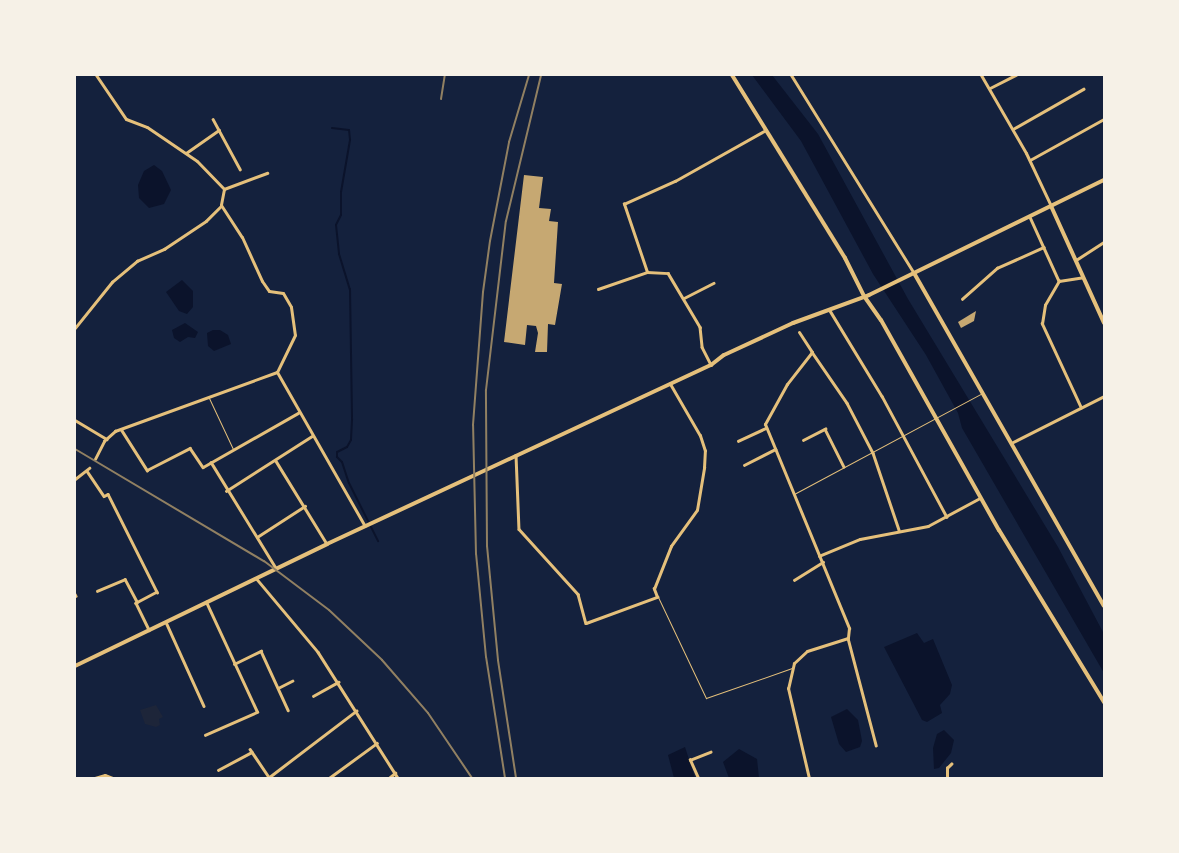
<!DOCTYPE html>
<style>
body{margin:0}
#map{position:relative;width:1179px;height:853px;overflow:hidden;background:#14213d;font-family:Arial,sans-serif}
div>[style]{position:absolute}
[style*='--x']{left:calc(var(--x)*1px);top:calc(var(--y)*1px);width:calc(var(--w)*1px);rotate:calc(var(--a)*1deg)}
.green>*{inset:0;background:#1d2539}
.water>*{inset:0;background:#0b132b}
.stream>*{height:2px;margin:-1px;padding:0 1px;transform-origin:1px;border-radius:1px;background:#0b132b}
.building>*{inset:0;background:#c6a872}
.service>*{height:1px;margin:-0.5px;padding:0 0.5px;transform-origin:0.5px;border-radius:0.5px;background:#e5c07b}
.minor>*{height:2.5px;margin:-1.25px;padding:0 1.25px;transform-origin:1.25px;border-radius:1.25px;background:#e5c07b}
.tertiary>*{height:3px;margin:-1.5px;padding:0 1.5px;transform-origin:1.5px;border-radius:1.5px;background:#e5c07b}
.secondary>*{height:4px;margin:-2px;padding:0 2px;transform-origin:2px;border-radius:2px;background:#e5c07b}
.rail>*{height:2px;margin:-1px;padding:0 1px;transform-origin:1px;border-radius:1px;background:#918062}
span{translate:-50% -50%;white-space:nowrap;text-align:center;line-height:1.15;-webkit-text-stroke:4.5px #f6f1e7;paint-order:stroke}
.frame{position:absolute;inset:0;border:76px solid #f6f1e7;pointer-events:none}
</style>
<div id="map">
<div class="green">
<div style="clip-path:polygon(156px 705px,163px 717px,159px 719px,160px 725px,156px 727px,145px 724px,140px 710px)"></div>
</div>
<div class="water">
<div style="clip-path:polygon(752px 75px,772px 75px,818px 134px,908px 299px,1058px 547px,1104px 634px,1104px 673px,962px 428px,958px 413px,926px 355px,873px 274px,801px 141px)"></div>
<div style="clip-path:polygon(154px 165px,162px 171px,171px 190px,164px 204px,149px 208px,139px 198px,138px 185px,144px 171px)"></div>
<div style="clip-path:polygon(182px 280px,193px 291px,193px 307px,187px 314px,179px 311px,166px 292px)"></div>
<div style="clip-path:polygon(185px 323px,198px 332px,195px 338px,188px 337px,180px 342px,174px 338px,172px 330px)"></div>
<div style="clip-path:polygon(213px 330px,220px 330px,228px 335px,231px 344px,214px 351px,208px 346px,207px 333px)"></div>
<div style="clip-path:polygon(917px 633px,924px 643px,933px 639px,952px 685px,950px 694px,940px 705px,942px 713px,927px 722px,922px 720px,884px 647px)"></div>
<div style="clip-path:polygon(847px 709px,858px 720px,862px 741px,860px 747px,846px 752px,839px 744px,831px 717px)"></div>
<div style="clip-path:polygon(944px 730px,954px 740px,951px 753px,939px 768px,934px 769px,933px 748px,937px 734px)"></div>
<div style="clip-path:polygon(685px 747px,695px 778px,674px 778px,668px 755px)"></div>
<div style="clip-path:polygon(739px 749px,757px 759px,759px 778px,729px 778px,723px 762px)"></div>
</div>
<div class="stream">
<div style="--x:332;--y:128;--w:17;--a:7"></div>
<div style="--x:349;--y:130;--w:10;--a:84"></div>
<div style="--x:350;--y:140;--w:53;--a:99.8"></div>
<div style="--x:341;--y:192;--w:23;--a:90"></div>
<div style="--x:341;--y:215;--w:11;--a:117"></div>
<div style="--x:336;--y:225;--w:29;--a:84"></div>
<div style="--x:339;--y:254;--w:37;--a:73"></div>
<div style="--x:350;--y:289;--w:131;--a:89.1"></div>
<div style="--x:352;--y:420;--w:20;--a:93"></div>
<div style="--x:351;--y:440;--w:8;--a:120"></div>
<div style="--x:347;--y:447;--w:11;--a:153"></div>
<div style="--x:337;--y:452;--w:5;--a:90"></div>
<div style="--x:337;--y:457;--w:7;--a:45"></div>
<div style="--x:342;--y:462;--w:22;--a:72"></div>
<div style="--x:349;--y:483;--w:65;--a:63.4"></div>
</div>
<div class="building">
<div style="clip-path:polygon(524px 175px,543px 177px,539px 208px,551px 209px,549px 221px,558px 222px,554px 283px,562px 284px,555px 325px,548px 324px,547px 352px,535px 352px,538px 333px,536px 326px,527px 325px,525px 345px,504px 342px)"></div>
<div style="clip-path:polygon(976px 311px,974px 321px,961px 328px,958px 322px)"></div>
</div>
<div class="service">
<div style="--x:209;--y:398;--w:56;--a:64.8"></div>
<div style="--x:794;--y:494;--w:213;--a:-28.2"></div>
<div style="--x:658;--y:597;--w:112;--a:64.6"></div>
<div style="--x:706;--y:698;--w:91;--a:-19.2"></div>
</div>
<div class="minor">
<div style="--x:990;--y:88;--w:29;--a:-27"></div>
<div style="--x:213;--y:119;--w:57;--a:61.6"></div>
<div style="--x:1013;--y:129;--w:81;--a:-29.7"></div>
<div style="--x:186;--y:153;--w:40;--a:-34.9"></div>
<div style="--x:1030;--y:160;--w:85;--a:-29"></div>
<div style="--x:224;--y:189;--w:46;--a:-20.4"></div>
<div style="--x:1030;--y:217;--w:70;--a:65.6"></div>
<div style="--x:1076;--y:260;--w:33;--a:-33"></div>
<div style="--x:647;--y:272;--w:72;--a:-108.7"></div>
<div style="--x:624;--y:204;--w:56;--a:-24.3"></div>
<div style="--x:675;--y:181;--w:104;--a:-29.3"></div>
<div style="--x:598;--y:289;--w:52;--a:-19.1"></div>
<div style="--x:647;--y:272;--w:21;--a:3"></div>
<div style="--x:668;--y:273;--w:63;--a:59.3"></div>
<div style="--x:700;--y:327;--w:20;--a:84"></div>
<div style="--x:702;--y:347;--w:20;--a:63"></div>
<div style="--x:684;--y:298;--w:33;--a:-27"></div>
<div style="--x:962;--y:299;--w:47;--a:-41.5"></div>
<div style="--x:997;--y:268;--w:51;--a:-24.1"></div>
<div style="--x:829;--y:309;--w:102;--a:58.7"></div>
<div style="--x:882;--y:396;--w:137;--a:61.8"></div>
<div style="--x:75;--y:328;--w:59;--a:-51.2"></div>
<div style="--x:112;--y:282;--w:33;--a:-40"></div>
<div style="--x:137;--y:261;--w:30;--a:-24"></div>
<div style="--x:164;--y:249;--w:50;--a:-33.7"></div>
<div style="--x:206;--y:221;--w:21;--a:-45"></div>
<div style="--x:812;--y:352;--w:62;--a:55.5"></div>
<div style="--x:847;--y:403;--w:56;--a:62.5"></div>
<div style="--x:873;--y:453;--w:81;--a:71.3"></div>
<div style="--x:1081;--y:408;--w:93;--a:-114.9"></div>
<div style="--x:1042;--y:324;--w:19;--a:-81"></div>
<div style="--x:1045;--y:305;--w:28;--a:-60"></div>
<div style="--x:1059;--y:281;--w:24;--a:-9"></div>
<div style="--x:75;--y:420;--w:37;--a:31"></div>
<div style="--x:121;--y:429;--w:49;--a:57.6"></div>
<div style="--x:147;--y:470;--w:48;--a:-27.1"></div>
<div style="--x:190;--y:448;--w:23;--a:56"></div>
<div style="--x:203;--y:467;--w:109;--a:-29.6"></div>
<div style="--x:803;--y:440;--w:25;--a:-27"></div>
<div style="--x:825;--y:429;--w:42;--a:63.4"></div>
<div style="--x:738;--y:441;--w:31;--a:-25"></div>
<div style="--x:516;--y:455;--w:74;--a:87.7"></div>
<div style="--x:519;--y:529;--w:88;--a:47.8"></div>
<div style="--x:578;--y:594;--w:30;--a:75"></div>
<div style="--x:586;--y:623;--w:76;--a:-20.1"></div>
<div style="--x:657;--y:597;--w:9;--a:-111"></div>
<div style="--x:654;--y:589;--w:46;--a:-68.4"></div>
<div style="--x:671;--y:546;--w:44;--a:-54.2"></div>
<div style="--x:697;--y:510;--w:43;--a:-80.5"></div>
<div style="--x:704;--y:468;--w:17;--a:-87"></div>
<div style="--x:705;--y:451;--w:16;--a:-108"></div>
<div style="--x:700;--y:436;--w:60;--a:-120"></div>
<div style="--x:95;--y:459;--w:20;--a:-63"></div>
<div style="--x:104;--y:441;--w:15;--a:-42"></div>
<div style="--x:115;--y:431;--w:172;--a:-20"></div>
<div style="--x:276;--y:461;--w:97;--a:58.4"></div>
<div style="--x:211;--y:462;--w:124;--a:58.5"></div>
<div style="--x:744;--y:465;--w:35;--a:-27"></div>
<div style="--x:87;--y:471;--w:30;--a:56"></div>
<div style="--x:104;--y:496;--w:4;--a:-27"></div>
<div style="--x:108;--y:494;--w:110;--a:63.4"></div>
<div style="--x:157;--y:592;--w:24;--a:152"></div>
<div style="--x:136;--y:603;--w:30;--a:64"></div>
<div style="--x:75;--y:479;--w:18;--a:-38"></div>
<div style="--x:226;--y:491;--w:102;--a:-32.6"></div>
<div style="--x:257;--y:537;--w:57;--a:-32.9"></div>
<div style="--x:819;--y:556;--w:44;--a:-22.5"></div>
<div style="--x:860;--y:539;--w:69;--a:-10.8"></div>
<div style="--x:928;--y:526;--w:59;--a:-28.3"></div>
<div style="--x:256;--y:578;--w:97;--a:50"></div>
<div style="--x:318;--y:652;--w:149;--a:57.6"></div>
<div style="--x:794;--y:580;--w:34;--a:-32"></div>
<div style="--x:97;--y:591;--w:30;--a:-23"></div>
<div style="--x:125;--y:579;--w:26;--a:62"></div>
<div style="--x:75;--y:594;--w:2;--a:63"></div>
<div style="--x:166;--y:622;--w:92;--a:65.7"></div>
<div style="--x:848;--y:638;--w:111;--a:75.3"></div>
<div style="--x:234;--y:664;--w:30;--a:-26"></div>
<div style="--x:261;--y:651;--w:65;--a:65.4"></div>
<div style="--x:278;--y:688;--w:16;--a:-27"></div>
<div style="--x:313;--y:696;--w:29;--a:-29"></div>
<div style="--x:205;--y:735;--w:57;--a:-23.9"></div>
<div style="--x:257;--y:712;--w:121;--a:-114.9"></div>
<div style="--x:250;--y:749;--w:34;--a:56"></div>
<div style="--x:218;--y:770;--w:38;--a:-28"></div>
<div style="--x:95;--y:778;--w:10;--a:-17"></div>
<div style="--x:105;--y:775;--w:9;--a:21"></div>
<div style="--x:268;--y:778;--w:111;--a:-37.3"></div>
<div style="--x:329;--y:778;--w:59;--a:-36.1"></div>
<div style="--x:389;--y:778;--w:8;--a:-40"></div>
<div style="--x:698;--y:778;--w:20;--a:-114"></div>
<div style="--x:690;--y:760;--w:22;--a:-22"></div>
<div style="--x:947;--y:778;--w:10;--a:-90"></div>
<div style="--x:947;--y:768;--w:6;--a:-45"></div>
</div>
<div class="tertiary">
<div style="--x:96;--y:75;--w:53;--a:55.7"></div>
<div style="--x:126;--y:119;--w:22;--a:21"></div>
<div style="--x:147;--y:127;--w:60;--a:34.2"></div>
<div style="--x:197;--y:161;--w:39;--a:46"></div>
<div style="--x:224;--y:189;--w:16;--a:101"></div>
<div style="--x:221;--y:205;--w:38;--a:57"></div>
<div style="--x:242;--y:237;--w:48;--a:65.6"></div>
<div style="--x:262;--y:281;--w:12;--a:55"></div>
<div style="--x:269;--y:291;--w:14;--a:8"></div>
<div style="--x:283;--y:293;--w:16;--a:60"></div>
<div style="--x:291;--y:307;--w:28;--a:82"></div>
<div style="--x:295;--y:335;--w:41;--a:115.9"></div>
<div style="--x:277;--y:372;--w:177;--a:60.3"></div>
<div style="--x:791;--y:75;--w:233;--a:58.2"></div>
<div style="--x:981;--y:75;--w:90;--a:60"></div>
<div style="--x:1026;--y:153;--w:59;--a:64.7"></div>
<div style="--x:799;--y:332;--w:24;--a:57"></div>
<div style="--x:812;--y:352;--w:41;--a:128"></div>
<div style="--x:787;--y:384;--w:46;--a:118.8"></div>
<div style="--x:765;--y:424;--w:221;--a:67.6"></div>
<div style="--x:849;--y:628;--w:10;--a:96"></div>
<div style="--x:848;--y:638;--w:43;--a:162.4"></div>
<div style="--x:807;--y:651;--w:18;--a:137"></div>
<div style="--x:794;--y:663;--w:26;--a:103"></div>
<div style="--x:788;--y:688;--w:92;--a:76.9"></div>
<div style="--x:1011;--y:443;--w:104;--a:-26.8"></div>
</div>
<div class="secondary">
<div style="--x:732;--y:75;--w:215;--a:58.3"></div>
<div style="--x:845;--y:258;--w:42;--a:63.4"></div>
<div style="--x:864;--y:296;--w:29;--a:55"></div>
<div style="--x:881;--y:320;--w:241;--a:60.7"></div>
<div style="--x:999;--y:530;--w:202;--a:58.6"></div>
<div style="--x:1051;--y:206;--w:128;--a:65.6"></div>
<div style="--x:914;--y:273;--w:383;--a:60.3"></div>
<div style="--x:75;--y:666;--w:280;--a:-25.8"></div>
<div style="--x:327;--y:544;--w:424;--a:-25"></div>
<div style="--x:711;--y:365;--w:16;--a:-38"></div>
<div style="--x:724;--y:355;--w:76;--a:-24.9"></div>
<div style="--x:793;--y:323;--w:81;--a:-20.2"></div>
<div style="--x:869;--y:295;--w:262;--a:-26.1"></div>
</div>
<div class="rail">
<div style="--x:441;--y:99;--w:24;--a:-81"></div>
<div style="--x:75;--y:449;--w:220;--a:30.7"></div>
<div style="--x:264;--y:561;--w:81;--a:37"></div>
<div style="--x:329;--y:610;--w:73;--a:43.3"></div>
<div style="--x:382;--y:660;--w:70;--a:49"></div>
<div style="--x:428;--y:713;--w:78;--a:55.9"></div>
<div style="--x:505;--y:778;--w:122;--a:-98.9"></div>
<div style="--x:486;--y:657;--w:103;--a:-95.5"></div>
<div style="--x:476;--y:554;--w:129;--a:-91.3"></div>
<div style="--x:473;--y:425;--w:133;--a:-85.7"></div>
<div style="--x:483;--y:292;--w:51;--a:-82.2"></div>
<div style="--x:490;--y:241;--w:101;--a:-79.1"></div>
<div style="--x:509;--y:142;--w:70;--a:-73.4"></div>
<div style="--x:516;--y:778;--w:119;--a:-98.7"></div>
<div style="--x:498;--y:660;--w:115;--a:-95.5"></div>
<div style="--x:487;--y:546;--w:156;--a:-90.4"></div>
<div style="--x:486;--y:390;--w:170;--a:-83.3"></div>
<div style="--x:506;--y:221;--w:150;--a:-76.5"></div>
</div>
<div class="frame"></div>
</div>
